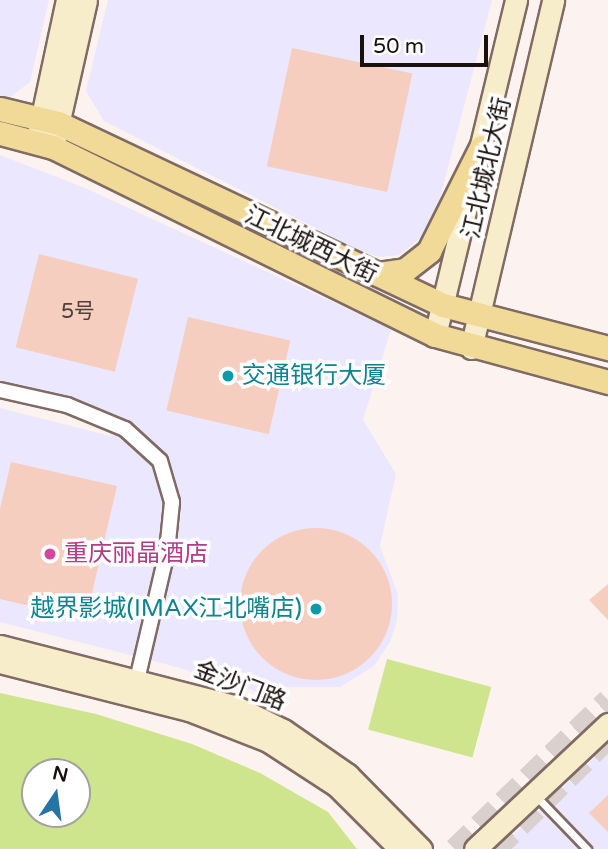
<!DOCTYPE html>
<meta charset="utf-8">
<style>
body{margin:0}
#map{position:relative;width:608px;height:849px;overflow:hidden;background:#fcf2ef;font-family:"Varela Round","Noto Sans SC",sans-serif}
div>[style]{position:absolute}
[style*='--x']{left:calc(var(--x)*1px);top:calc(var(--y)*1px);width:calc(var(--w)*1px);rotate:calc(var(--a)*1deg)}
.commercial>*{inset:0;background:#ebe7fe}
.green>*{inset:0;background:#cee58d;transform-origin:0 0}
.building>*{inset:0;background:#f6cebf;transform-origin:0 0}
.round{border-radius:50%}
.primary-tunnel>*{height:23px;margin-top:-11.5px;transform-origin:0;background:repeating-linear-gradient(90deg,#dad0cd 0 23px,transparent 0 34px)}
.roads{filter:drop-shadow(2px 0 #806b64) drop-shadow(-2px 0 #806b64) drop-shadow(0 2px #806b64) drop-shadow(0 -2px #806b64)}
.lane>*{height:7px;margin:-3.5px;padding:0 3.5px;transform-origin:3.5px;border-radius:3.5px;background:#fff}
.street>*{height:14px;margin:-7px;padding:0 7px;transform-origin:7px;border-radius:7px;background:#fff}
.secondary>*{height:21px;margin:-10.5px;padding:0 10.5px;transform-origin:10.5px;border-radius:10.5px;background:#f8edcb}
.primary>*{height:23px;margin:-11.5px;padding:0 11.5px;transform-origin:11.5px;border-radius:11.5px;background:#f1da97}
.dots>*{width:19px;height:19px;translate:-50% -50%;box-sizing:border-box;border:4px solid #fff;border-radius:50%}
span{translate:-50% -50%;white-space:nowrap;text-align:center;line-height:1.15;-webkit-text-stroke:7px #fff;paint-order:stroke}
.number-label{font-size:21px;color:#50403a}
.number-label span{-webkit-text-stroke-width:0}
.street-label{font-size:24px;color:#19110e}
.culture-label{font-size:24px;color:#0d838f}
.left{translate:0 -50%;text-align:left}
.right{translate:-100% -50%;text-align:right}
.hotel-label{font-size:24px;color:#b23c85}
.north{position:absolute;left:21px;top:758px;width:70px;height:70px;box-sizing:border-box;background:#fff;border:2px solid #a3a09f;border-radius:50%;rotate:13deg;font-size:19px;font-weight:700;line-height:28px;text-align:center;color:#19110e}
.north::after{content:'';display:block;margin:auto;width:24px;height:32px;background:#2673a5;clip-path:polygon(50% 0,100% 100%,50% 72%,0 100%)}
.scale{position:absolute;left:360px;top:35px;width:128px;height:32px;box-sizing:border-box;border:4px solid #19110e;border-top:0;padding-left:9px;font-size:21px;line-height:24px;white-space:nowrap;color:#19110e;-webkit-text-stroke:5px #fff;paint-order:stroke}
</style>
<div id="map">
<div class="commercial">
<div style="clip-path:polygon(0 0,49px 0,30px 82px,9px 98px,0 96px)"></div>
<div style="clip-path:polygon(108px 0,492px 0,434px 220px,424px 235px,399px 255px,379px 257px,361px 251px,104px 121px,86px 91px)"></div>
<div style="clip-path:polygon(0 155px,85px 188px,391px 329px,363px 420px,396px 474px,380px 546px,398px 595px,397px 620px,390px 642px,374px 666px,340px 687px,282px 687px,263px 698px,252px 690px,173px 666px,0 622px,0 408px,110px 436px,115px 414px,0 386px)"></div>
<div style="clip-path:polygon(608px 744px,608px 849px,499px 849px)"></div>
</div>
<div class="green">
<div style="left:387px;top:659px;width:108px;height:73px;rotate:15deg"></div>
<div style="clip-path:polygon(evenodd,0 693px,96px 714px,192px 744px,260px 773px,328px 812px,357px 849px,0 849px,0 693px,77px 772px,77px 814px,35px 814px,35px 772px,77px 772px)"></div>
</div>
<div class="building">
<div style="left:292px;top:48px;width:123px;height:121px;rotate:12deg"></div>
<div style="left:39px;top:254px;width:102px;height:96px;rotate:14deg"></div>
<div style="left:188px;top:317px;width:105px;height:96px;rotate:13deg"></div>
<div style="clip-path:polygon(11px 462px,117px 486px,86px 619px,0 599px,0 509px)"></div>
<div class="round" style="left:240px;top:528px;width:152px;height:152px"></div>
<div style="clip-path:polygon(608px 584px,608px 620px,589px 600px)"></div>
<div style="clip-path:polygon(608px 795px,608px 832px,589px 813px)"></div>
</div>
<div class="primary-tunnel">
<div style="--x:455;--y:849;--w:214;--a:-44.2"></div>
<div style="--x:495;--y:849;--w:155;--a:-44.7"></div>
</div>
<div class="roads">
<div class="lane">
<div style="--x:536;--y:796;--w:74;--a:46.1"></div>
</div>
<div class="street">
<div style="--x:0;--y:390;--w:69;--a:12.6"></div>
<div style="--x:67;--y:405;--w:63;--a:22.5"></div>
<div style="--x:125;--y:429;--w:47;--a:42.4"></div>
<div style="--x:160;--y:461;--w:43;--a:73.7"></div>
<div style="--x:172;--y:502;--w:50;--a:95.7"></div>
<div style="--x:167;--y:552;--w:140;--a:103.2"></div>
</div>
<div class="secondary">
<div style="--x:38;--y:135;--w:138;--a:-77.9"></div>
<div style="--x:55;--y:138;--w:141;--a:-77.3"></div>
<div style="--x:435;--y:335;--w:345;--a:-76.4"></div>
<div style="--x:471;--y:348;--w:358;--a:-76.7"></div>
<div style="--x:0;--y:646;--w:242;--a:14.4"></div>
<div style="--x:234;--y:706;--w:55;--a:26.1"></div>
<div style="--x:283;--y:730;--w:79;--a:34.7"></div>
<div style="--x:348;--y:775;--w:104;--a:45.4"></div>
<div style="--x:0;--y:662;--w:195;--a:14.3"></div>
<div style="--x:189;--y:710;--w:85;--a:21.4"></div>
<div style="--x:268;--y:741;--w:82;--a:33.1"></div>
<div style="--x:337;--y:786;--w:89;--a:45"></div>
<div style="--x:475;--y:849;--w:183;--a:-43.2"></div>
</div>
<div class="primary">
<div style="--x:0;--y:109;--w:60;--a:13.6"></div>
<div style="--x:58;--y:123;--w:426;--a:25.3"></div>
<div style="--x:443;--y:305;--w:171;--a:14.6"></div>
<div style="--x:0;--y:133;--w:55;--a:14.8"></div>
<div style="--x:53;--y:147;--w:426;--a:26.2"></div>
<div style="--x:435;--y:335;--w:179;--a:15.2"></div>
<div style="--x:378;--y:274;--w:27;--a:-8"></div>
<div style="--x:405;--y:270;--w:31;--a:-38"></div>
<div style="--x:429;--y:251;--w:116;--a:-63.4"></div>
</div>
</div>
<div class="dots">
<div style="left:228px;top:376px;background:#0f9aa8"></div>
<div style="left:50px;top:554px;background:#d1479c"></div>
<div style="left:316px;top:609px;background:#0f9aa8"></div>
</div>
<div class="number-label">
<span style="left:78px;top:312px">5号</span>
</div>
<div class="street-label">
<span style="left:487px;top:168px;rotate:-77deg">江北城北大街</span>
<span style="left:311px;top:245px;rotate:26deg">江北城西大街</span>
<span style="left:240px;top:686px;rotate:21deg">金沙门路</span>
</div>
<div class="culture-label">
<span class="left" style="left:242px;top:376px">交通银行大厦</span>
<span class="right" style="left:302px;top:609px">越界影城(IMAX江北嘴店)</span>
</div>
<div class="hotel-label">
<span class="left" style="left:64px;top:554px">重庆丽晶酒店</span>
</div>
<div class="north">N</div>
<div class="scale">50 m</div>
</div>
